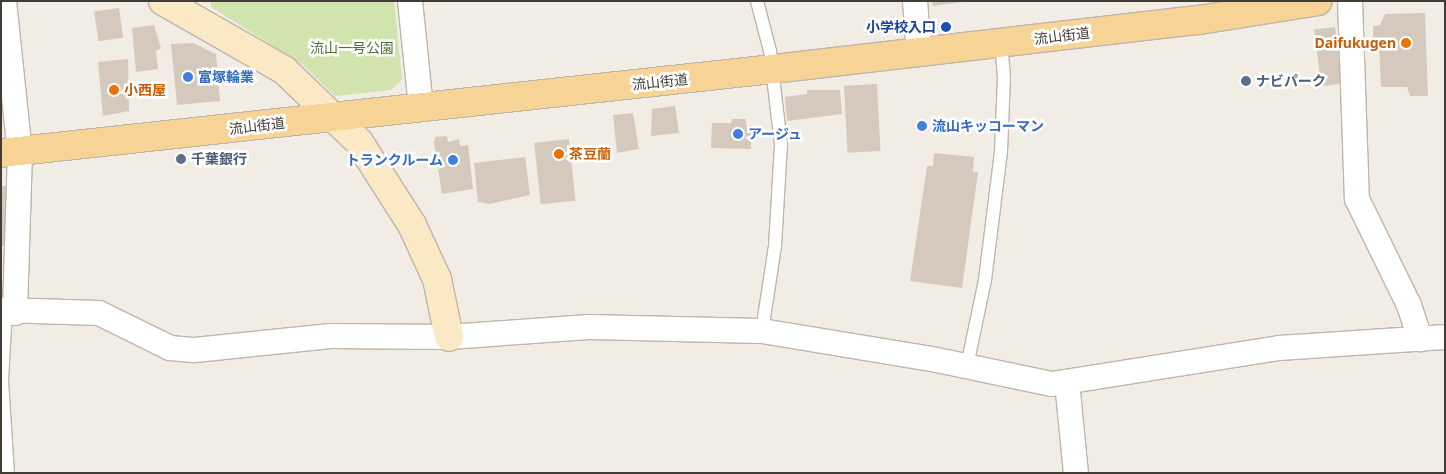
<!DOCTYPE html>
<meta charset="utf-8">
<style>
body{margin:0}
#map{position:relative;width:1446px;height:474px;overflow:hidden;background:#f1ece4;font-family:"Noto Sans","Noto Sans JP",sans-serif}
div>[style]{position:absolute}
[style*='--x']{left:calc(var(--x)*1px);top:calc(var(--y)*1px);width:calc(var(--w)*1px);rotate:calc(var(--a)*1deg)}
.green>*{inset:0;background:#d1e4ae}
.building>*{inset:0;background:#d5c9bd;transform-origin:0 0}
.roads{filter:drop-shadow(1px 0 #bfb5aa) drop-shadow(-1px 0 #bfb5aa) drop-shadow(0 1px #bfb5aa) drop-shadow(0 -1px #bfb5aa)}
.lane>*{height:12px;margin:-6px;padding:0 6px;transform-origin:6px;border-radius:6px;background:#fff}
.street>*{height:24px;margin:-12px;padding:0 12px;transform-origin:12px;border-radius:12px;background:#fff}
.secondary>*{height:28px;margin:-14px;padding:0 14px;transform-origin:14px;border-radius:14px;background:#fbe8c4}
.primary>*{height:28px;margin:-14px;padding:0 14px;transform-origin:14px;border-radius:14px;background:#f8d396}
.dots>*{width:14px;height:14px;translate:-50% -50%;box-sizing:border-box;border:2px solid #fff;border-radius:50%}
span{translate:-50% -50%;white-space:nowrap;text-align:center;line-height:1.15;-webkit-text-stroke:5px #fff;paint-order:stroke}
.transit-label{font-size:14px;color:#164399;font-weight:700}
.right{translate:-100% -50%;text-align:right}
.street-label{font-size:14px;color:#433c34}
.food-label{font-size:14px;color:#c56008;font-weight:700}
.left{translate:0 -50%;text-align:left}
.park-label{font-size:14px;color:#4c712b}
.shop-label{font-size:14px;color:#366cbe;font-weight:700}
.service-label{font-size:14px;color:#4e5e75;font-weight:700}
.frame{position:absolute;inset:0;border:2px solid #433c34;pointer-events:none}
</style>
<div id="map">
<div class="green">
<div style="clip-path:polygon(211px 1px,394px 1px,402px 79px,391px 90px,335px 96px,303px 65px,211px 7px)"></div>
</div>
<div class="building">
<div style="clip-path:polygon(932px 1px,961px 1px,962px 2px,933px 6px)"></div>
<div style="left:119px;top:8px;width:30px;height:25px;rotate:82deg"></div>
<div style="clip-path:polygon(1425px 13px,1428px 96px,1410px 96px,1407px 87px,1381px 87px,1379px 42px,1373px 43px,1373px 26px,1380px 25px,1385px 14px)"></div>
<div style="clip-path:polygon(154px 25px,161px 48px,156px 51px,158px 69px,136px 72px,132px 28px)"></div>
<div style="left:1335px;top:27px;width:57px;height:21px;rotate:83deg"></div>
<div style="clip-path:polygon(193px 43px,216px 54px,220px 101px,177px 105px,171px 44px)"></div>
<div style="clip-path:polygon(128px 59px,129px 111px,103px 116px,98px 62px)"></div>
<div style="left:877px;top:84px;width:67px;height:33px;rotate:87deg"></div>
<div style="clip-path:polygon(807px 90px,840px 90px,842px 114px,787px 121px,785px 97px,807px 94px)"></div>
<div style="clip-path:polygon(675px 106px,679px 133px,651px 136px,652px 109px)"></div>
<div style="clip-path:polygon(633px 113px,639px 149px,617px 153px,613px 115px)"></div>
<div style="clip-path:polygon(732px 119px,746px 119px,746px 125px,751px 125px,751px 149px,711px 148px,712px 123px,731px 123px)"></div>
<div style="clip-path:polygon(447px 136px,448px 142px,459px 139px,460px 146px,468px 145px,473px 189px,442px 194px,434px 143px,435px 137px)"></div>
<div style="left:569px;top:139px;width:62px;height:35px;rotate:84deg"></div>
<div style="clip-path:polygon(934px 153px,974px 157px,973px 172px,978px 172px,962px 288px,910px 281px,927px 166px,933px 166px)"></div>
<div style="clip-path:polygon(525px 157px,530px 195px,489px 204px,478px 202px,474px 163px)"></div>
<div style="clip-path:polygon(1px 186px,8px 186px,7px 246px,1px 246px)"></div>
</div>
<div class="roads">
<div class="lane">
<div style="--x:757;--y:1;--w:52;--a:75.4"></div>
<div style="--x:770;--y:51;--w:95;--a:83.3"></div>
<div style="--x:781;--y:145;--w:101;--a:93.4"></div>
<div style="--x:775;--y:246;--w:86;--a:98.7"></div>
<div style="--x:6;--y:311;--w:70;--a:93.3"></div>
<div style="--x:2;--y:381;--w:92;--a:86.3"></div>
<div style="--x:967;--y:366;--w:88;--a:-78.2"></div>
<div style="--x:985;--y:280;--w:130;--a:-82.9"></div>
<div style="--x:1001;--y:151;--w:74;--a:-87.7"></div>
<div style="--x:1004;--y:77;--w:34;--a:-95"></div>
</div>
<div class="street">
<div style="--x:4;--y:1;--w:152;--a:84"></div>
<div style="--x:20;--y:152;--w:161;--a:91.8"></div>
<div style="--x:410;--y:1;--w:108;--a:84.1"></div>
<div style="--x:915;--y:1;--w:51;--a:85.5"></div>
<div style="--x:1350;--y:1;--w:198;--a:88"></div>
<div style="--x:1357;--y:199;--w:118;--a:63.9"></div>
<div style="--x:1409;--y:305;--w:36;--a:72"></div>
<div style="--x:1;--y:310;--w:98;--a:1.8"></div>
<div style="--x:99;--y:313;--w:79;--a:26.2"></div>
<div style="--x:170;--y:348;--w:25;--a:5"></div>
<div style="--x:195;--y:350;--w:136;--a:-5.9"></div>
<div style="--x:330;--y:336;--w:119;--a:0.5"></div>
<div style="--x:449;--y:337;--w:140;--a:-4.1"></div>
<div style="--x:589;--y:327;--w:173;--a:1.3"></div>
<div style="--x:762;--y:331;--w:177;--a:9.4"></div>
<div style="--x:937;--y:360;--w:117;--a:11.8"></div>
<div style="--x:1052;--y:384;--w:230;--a:-9"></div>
<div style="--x:1279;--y:348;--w:166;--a:-3.8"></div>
<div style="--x:1067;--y:382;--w:91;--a:84.4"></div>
</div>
<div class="secondary">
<div style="--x:163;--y:1;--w:139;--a:29.7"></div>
<div style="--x:284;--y:70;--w:104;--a:43.8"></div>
<div style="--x:359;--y:142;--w:98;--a:57.4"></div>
<div style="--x:412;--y:225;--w:60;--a:65.2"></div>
<div style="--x:437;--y:279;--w:59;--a:78.3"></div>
</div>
<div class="primary">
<div style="--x:1;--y:153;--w:777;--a:-6.21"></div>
<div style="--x:773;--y:69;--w:429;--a:-6.6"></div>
<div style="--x:1199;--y:20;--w:120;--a:-9.1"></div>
</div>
</div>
<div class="dots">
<div style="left:946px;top:27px;background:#1a4fb4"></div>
<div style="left:1406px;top:43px;background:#e8710a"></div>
<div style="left:188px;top:77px;background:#3f7fe0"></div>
<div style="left:1246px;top:81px;background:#5c6f8a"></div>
<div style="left:114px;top:90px;background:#e8710a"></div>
<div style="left:922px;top:126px;background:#3f7fe0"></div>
<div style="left:738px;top:134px;background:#3f7fe0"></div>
<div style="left:559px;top:154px;background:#e8710a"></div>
<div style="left:181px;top:159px;background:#5c6f8a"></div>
<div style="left:453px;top:160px;background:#3f7fe0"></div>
</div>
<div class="transit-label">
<span class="right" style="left:936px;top:27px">小学校入口</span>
</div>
<div class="street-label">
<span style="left:1062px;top:36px;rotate:-7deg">流山街道</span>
<span style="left:660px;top:82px;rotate:-6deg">流山街道</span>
<span style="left:257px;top:126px;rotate:-7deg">流山街道</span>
</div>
<div class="food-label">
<span class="right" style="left:1396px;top:43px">Daifukugen</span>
<span class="left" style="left:124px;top:90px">小西屋</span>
<span class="left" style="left:569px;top:154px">茶豆蘭</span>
</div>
<div class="park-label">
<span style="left:352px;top:48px">流山一号公園</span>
</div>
<div class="shop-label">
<span class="left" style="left:198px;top:77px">富塚輪業</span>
<span class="left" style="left:932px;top:126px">流山キッコーマン</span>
<span class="left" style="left:748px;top:134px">アージュ</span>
<span class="right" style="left:443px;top:160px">トランクルーム</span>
</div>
<div class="service-label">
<span class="left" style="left:1256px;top:81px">ナビパーク</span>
<span class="left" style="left:191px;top:159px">千葉銀行</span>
</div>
<div class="frame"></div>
</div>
